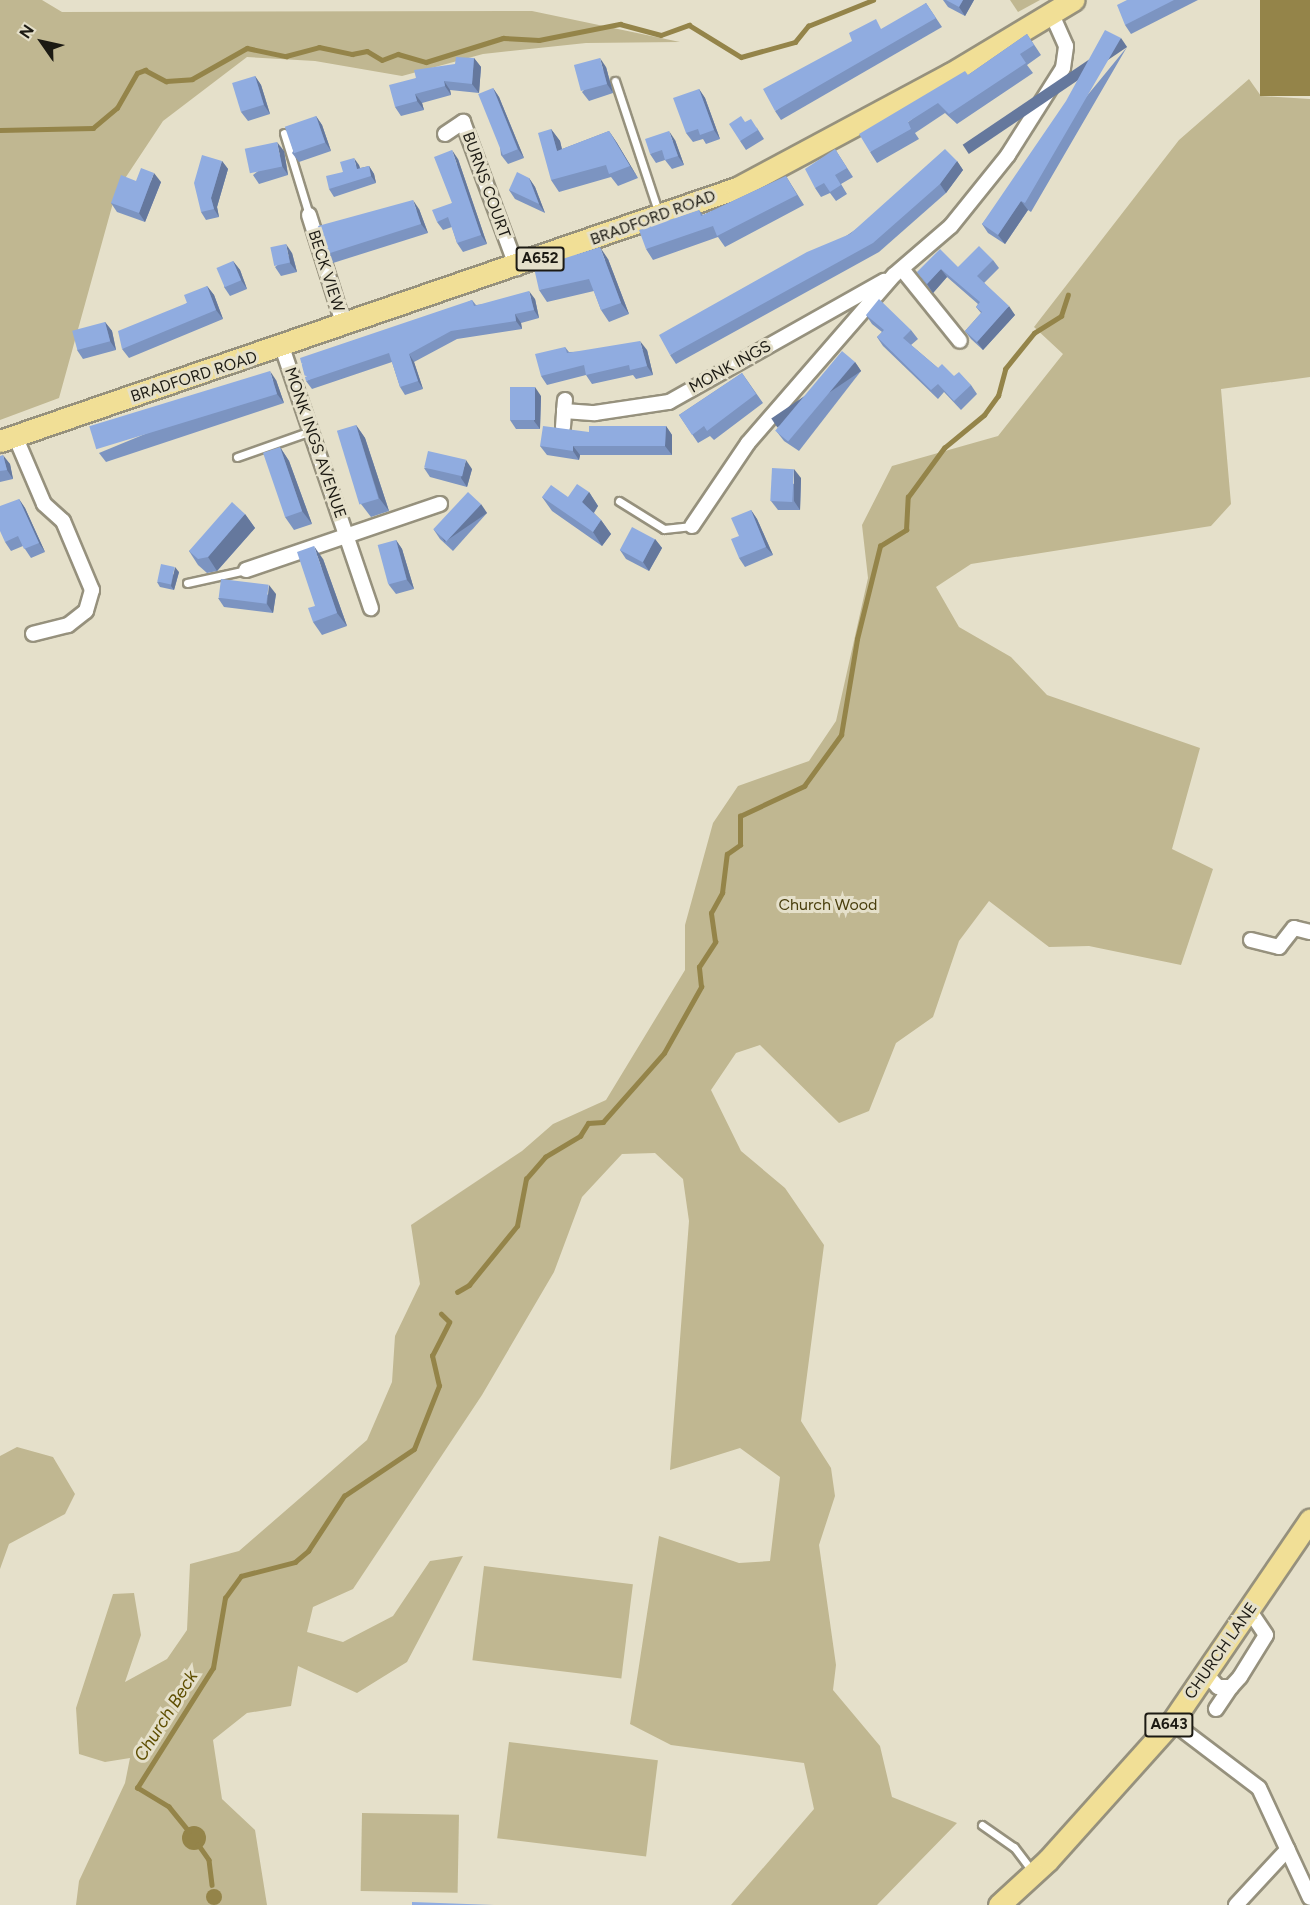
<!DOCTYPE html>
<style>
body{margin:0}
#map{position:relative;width:1310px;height:1905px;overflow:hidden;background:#e5e0ca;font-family:Figtree,sans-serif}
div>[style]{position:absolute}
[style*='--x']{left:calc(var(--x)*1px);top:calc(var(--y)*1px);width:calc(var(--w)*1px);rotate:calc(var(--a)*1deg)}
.green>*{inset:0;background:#c0b791;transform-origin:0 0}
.water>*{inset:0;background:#948449;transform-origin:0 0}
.round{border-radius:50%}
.stream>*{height:4.5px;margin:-2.25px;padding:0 2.25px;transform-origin:2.25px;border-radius:2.25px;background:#948449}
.roads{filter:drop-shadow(2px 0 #96917d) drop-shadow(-2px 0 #96917d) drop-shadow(0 2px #96917d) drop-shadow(0 -2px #96917d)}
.service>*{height:7px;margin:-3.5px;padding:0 3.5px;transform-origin:3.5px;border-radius:3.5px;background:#fff}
.minor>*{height:14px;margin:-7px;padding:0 7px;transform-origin:7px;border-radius:7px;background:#fff}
.primary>*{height:21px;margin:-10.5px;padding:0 10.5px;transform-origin:10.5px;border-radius:10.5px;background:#f1df96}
.wall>*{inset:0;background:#7c94c1}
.shaded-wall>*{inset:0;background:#65789d;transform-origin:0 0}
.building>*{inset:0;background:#90ace0;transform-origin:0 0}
span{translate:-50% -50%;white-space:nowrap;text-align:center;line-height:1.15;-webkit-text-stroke:6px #e5e0ca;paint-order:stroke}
.shield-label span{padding:2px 4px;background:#e5e0ca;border:2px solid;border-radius:4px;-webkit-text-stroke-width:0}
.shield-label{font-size:15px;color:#1c1a13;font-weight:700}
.street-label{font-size:16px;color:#1c1a13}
.park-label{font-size:16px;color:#4a3f0e}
.water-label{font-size:18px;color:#5e4e00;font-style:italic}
.north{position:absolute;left:12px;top:12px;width:60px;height:60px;-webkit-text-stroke:4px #e5e0ca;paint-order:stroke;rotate:304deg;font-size:16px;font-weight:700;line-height:24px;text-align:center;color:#1c1a13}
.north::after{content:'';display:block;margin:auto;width:21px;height:27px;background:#1c1a13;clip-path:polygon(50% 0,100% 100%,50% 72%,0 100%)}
</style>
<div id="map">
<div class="green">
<div style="clip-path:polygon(0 0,42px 0,62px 12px,532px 11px,680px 42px,586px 43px,483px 54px,402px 76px,315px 61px,247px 57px,163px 121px,116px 192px,59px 398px,0 420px)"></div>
<div style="clip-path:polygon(1010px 0,1040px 0,1018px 12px)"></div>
<div style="clip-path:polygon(1249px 79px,1261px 96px,1310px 99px,1310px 377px,1221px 389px,1231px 504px,1211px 526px,971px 564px,936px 587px,959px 627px,1011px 657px,1047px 695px,1200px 748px,1172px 849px,1213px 869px,1181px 965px,1089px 946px,1049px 947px,989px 901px,959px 941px,933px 1017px,896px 1043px,869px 1111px,839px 1123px,760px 1045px,736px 1053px,711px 1090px,741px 1151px,785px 1188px,824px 1245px,801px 1421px,831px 1468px,835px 1496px,819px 1545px,836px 1665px,833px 1690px,880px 1746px,892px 1797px,957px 1823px,877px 1905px,731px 1905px,814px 1809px,804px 1763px,671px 1745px,630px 1724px,659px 1536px,739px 1563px,770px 1561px,780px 1477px,740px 1448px,670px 1470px,689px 1221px,683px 1179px,655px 1153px,622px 1154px,582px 1197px,554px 1272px,482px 1395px,353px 1589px,313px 1607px,307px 1632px,343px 1642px,393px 1616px,430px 1561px,463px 1556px,407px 1662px,357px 1693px,298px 1666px,291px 1706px,247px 1713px,213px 1740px,222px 1799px,255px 1830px,267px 1905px,76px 1905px,79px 1881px,125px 1783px,130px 1758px,105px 1762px,79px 1754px,76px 1708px,113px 1594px,134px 1593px,141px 1635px,125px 1682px,167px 1659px,187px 1630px,190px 1564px,239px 1551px,367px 1440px,392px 1382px,395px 1336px,420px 1284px,411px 1225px,522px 1151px,553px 1124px,606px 1100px,685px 970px,685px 925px,713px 823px,738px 786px,809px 761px,836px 721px,868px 578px,862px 525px,892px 466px,998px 436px,1063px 354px,1034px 327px,1179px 140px)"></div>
<div style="clip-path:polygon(17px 1447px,53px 1457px,75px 1494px,65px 1514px,9px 1544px,0 1569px,0 1456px)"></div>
<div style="left:484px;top:1566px;width:150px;height:95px;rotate:7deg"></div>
<div style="left:509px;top:1742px;width:150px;height:97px;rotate:7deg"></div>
<div style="left:362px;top:1813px;width:97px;height:78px;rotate:1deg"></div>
</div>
<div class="water">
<div style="left:1260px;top:0;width:50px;height:96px"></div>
<div class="round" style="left:182px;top:1826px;width:24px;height:24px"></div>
<div class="round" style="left:206px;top:1889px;width:16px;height:16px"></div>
</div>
<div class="stream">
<div style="--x:0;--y:130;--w:93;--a:-1.2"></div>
<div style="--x:93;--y:128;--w:31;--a:-40"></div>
<div style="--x:117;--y:108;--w:40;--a:-60.3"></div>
<div style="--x:137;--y:73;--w:9;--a:-21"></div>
<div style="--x:145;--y:70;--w:24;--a:28"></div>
<div style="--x:166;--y:81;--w:26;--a:-4"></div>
<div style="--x:192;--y:79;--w:63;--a:-29.4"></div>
<div style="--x:247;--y:48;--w:40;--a:12"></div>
<div style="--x:286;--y:56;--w:34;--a:-15"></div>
<div style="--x:319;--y:47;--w:34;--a:12"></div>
<div style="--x:352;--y:54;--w:15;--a:-11"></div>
<div style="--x:367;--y:51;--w:17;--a:31"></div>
<div style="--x:382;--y:60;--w:17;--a:-21"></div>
<div style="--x:398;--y:54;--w:29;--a:16"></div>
<div style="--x:426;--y:62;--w:81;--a:-17.3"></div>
<div style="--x:503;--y:38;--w:36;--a:3"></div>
<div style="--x:539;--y:40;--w:83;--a:-11.2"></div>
<div style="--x:620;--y:24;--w:42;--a:15"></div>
<div style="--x:661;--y:35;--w:30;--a:-20"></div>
<div style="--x:689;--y:25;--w:61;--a:31.6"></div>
<div style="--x:741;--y:57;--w:56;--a:-15.5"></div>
<div style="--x:795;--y:42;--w:21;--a:-51"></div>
<div style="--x:808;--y:26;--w:70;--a:-21.8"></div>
<div style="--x:457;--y:1292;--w:14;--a:-30"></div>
<div style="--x:469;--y:1285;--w:76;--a:-50.9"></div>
<div style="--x:517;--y:1226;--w:48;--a:-79.2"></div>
<div style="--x:526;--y:1179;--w:29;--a:-49"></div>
<div style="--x:545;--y:1157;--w:41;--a:-31"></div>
<div style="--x:580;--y:1136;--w:15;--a:-58"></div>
<div style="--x:588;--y:1123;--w:15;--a:-4"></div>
<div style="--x:603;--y:1122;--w:92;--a:-48.5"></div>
<div style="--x:664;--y:1053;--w:76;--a:-60.7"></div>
<div style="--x:701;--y:987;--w:20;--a:-96"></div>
<div style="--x:699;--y:967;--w:30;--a:-57"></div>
<div style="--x:715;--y:942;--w:29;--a:-98"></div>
<div style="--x:711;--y:913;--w:23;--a:-61"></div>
<div style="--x:722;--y:893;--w:39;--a:-83"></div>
<div style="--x:727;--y:854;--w:16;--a:-35"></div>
<div style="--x:740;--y:845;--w:29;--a:-90"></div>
<div style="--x:740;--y:816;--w:71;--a:-25.1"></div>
<div style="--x:804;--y:786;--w:63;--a:-54"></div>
<div style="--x:841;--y:735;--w:97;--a:-80.5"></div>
<div style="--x:857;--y:639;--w:96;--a:-76.1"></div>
<div style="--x:880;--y:546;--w:31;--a:-32"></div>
<div style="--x:906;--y:530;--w:33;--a:-87"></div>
<div style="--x:908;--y:497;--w:61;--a:-53.7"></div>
<div style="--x:944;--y:448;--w:52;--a:-39.5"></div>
<div style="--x:984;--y:415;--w:24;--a:-54"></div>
<div style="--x:998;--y:396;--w:28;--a:-75"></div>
<div style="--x:1005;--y:369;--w:46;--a:-51.1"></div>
<div style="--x:1034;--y:333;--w:32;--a:-32"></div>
<div style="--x:1061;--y:316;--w:22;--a:-72"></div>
<div style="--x:189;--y:1832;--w:32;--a:-129"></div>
<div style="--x:169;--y:1807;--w:37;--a:-149"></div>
<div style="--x:137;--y:1788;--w:142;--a:-57.7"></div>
<div style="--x:213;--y:1668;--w:71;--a:-80.3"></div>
<div style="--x:225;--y:1598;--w:27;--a:-54"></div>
<div style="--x:241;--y:1576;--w:56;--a:-14.5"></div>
<div style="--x:295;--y:1562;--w:17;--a:-40"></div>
<div style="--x:308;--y:1551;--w:66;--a:-56.8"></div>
<div style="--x:344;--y:1496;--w:84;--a:-33.9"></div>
<div style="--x:414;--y:1449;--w:68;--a:-68.4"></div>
<div style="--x:439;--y:1386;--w:31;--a:-103"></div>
<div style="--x:432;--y:1356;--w:38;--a:-63"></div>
<div style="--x:449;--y:1322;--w:11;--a:-135"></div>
<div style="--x:198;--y:1844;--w:19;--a:55"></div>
<div style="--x:209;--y:1860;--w:25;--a:83"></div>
</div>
<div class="roads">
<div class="service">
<div style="--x:615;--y:81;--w:140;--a:71.7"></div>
<div style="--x:284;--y:133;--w:86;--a:73"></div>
<div style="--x:237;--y:457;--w:78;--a:-19.4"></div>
<div style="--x:619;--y:501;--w:53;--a:31.9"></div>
<div style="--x:664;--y:529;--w:28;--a:-6"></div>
<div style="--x:187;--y:583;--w:60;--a:-12.4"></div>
<div style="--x:982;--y:1825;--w:39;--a:35"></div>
<div style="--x:1014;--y:1847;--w:30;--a:53"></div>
</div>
<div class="minor">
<div style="--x:445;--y:134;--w:22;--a:-34"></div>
<div style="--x:463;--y:122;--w:156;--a:69.7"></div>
<div style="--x:309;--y:215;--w:116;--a:72.5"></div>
<div style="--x:902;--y:269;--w:92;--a:51.1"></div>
<div style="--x:282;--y:347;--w:276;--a:71.2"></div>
<div style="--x:565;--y:400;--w:11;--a:95"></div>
<div style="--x:564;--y:411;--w:31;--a:4"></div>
<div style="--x:595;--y:413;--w:75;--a:-8.5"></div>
<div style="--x:669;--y:402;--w:247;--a:-29.4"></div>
<div style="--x:563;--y:427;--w:16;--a:-86"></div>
<div style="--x:15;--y:436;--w:74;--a:66.9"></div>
<div style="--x:44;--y:504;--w:25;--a:42"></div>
<div style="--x:63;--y:521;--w:75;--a:67.2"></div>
<div style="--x:92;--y:590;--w:22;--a:106"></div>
<div style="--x:86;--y:611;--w:23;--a:142"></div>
<div style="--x:68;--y:625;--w:36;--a:166"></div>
<div style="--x:692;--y:526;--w:100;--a:-56"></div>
<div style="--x:748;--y:443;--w:223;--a:-49"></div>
<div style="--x:894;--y:275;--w:75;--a:-40.7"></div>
<div style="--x:951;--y:226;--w:91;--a:-51.2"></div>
<div style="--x:1008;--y:155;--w:103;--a:-57.7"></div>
<div style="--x:1063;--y:68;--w:22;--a:-82"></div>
<div style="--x:1066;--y:46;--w:36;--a:-114"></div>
<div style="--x:246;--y:570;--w:205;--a:-18.8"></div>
<div style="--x:1251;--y:940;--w:29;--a:14"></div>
<div style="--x:1279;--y:947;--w:24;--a:-52"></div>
<div style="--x:1294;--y:928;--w:16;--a:14"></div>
<div style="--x:1206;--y:1674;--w:18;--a:47"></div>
<div style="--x:1218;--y:1687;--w:13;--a:0"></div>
<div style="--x:1231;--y:1687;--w:13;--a:-48"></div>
<div style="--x:1240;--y:1677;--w:49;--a:-58.2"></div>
<div style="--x:1266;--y:1635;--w:29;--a:-124"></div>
<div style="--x:1216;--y:1709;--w:27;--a:-56"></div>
<div style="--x:1172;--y:1722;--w:109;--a:37.2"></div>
<div style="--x:1259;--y:1788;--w:121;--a:65.1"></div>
<div style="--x:1236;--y:1905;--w:76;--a:-47.1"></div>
</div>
<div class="primary">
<div style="--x:0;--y:441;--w:779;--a:-18.95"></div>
<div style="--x:737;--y:188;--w:242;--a:-28.2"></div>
<div style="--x:950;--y:74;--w:144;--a:-31"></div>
<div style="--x:999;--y:1905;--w:67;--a:-42.6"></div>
<div style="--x:1048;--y:1860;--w:186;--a:-48.1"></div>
<div style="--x:1172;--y:1722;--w:245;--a:-55.7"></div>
</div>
</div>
<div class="wall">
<div style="clip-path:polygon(943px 0,974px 0,965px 16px,948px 7px)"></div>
<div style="clip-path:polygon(1127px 0,1198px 0,1131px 34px,1125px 25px)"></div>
<div style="clip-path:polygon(926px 3px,942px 27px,781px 120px,775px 111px)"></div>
<div style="clip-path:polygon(1027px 34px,1041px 55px,1027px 65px,1033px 73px,957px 124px,945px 113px,915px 133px,919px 139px,877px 163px,870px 152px,968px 75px)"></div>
<div style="clip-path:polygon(1127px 47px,1031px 212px,1028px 210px,1005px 244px,988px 233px,982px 224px)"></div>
<div style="clip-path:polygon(474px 58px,481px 67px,479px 93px,450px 90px,451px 95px,422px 103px,424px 110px,401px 116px,395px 107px,416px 78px)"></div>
<div style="clip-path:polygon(606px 67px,613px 93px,589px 101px,582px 92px)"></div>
<div style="clip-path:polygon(255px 76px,261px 85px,270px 114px,248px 121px,241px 112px)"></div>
<div style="clip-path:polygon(493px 88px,499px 97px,524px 158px,508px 164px,501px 155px)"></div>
<div style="clip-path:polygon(699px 89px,705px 98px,720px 139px,706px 144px,703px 139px,693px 142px,686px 133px)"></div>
<div style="clip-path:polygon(316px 116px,322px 125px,331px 151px,299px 162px,292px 153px)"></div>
<div style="clip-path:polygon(745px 122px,757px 128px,764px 139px,746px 150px,740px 141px)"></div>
<div style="clip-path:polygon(551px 129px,560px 141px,562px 149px,609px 131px,617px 143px,638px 178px,618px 186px,611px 177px,559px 192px,551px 180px)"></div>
<div style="clip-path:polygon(675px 140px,684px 165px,672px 169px,665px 160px,656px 163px,650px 154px)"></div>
<div style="clip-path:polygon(835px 149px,853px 177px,841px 184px,847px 194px,836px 201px,830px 193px,821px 197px,815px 188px)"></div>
<div style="clip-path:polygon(284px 151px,288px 175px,259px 184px,253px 175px)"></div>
<div style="clip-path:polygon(458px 159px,487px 244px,463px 252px,457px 243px,452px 227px,443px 230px,437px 222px,452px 203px)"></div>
<div style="clip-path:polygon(222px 161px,228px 169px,217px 207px,219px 217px,206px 220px,201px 212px)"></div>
<div style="clip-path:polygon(957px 161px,963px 170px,946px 193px,879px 252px,676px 364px,670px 355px)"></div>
<div style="clip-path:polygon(359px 165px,360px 168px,369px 166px,374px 174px,376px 183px,334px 197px,329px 189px,343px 172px)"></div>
<div style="clip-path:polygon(786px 176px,804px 205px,725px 247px,718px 237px,653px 260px,646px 249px,699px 210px,703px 215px)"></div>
<div style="clip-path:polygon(529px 178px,535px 187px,545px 213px,515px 199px,509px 190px)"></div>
<div style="clip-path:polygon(136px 181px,161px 182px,145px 222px,117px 212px,111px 203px)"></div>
<div style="clip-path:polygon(419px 209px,428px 233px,333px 263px,327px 254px)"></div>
<div style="clip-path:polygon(292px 253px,297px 272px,281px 276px,275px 267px)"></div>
<div style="clip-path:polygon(608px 259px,629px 314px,609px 322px,601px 310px,594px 291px,547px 302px,539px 290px)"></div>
<div style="clip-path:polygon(993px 260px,999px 268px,984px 283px,1015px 315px,983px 350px,971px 339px,965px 331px,981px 313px,976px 307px,978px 304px,947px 277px,933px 293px,917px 272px,958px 267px)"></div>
<div style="clip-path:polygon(233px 261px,240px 270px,247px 289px,230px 296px,224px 287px)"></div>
<div style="clip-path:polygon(207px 286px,214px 295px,223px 319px,129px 358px,122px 349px,187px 303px)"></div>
<div style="clip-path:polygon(535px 299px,539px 318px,521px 323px,522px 329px,457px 339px,414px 362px,423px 389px,405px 395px,400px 387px,392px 362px,312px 389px,306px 381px,472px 300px,476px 305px)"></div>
<div style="clip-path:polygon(866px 315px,911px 330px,918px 339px,911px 345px,938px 368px,971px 385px,977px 394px,961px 410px,944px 392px,938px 399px,883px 346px,877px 337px,882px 332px,872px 324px)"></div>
<div style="clip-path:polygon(105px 322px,112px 331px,116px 350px,83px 359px,77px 350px)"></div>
<div style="clip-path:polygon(565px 347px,569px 352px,647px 350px,653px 375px,636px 379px,633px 375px,592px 384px,586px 375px,547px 385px,541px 376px)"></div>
<div style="clip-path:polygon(855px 362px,861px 371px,799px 451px,784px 441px,777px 432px)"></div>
<div style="clip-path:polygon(742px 373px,763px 403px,714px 440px,710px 436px,698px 443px,679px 415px)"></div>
<div style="clip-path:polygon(276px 380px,284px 403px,106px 462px,99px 453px)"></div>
<div style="clip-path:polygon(541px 396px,540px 429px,516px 429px,510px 420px)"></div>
<div style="clip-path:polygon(356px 425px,365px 438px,389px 511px,371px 517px,361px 504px)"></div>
<div style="clip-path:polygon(666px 426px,672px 435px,672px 455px,580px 455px,579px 460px,547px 455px,540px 446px,589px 432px)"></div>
<div style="clip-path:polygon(280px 447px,289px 461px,312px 524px,294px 530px,285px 517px)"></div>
<div style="clip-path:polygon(0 456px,10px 464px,13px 479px,0 482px)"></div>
<div style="clip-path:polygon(424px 468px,472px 469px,467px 487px,430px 477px)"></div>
<div style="clip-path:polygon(801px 478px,800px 510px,778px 510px,771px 501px)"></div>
<div style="clip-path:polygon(589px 492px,598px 506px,594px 513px,601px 520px,611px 534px,602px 546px,552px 511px,542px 497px,568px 497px)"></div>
<div style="clip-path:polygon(19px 499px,25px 508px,45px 552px,31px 558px,23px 546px,11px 551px,5px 542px)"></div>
<div style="clip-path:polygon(751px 510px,757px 519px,773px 555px,745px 567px,739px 558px,739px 536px)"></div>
<div style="clip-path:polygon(487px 513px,453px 551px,440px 539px,434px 530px)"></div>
<div style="clip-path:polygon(245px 514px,255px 528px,217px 571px,207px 573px,198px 565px,189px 551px)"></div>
<div style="clip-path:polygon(655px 539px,662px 548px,649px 571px,626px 559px,620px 550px)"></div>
<div style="clip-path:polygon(396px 540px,402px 549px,414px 589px,396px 594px,389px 585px)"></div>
<div style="clip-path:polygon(323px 559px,347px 626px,322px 635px,313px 622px)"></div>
<div style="clip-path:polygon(179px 572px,174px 590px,160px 587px,157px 582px)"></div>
<div style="clip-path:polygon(276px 594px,273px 613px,224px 607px,218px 598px)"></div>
</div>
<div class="shaded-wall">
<div style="clip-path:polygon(963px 0,974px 0,965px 16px,959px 7px)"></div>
<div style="left:1121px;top:38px;width:11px;height:191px;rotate:56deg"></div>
<div style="clip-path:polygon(474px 58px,481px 67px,479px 93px,472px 84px)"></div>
<div style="clip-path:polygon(600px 58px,606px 67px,613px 93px,607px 84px)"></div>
<div style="clip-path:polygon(255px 76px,261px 85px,270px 114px,264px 105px)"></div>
<div style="clip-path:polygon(444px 81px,450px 90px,451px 95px,445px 86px)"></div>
<div style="clip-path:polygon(493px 88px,499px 97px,524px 158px,518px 149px)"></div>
<div style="clip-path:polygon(699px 89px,705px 98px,720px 139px,714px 130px)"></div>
<div style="clip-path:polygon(415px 94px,422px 103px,424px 110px,417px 101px)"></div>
<div style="clip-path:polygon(316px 116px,322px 125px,331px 151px,325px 142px)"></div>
<div style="clip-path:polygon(551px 129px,560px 141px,565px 163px,557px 151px)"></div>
<div style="clip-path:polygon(609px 131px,617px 143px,638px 178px,630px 166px)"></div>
<div style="clip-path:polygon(669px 131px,675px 140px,684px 165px,678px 156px)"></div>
<div style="clip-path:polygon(277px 142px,284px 151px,288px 175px,282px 166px)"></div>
<div style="clip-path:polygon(452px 150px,458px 159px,487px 244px,481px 235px)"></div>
<div style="clip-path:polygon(354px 158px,359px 165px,362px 176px,357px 169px)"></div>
<div style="clip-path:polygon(222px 161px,228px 169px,217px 207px,219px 217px,214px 209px,211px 198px)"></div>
<div style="clip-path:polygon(957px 161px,963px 170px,946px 193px,940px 184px)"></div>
<div style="clip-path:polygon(369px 166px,374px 174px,376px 183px,371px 176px)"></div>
<div style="clip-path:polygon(154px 173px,161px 182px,145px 222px,139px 213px)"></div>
<div style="clip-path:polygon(529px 178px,535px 187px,545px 213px,539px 204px)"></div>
<div style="clip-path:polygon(413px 200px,419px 209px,428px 233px,421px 224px)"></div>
<div style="clip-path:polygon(1021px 201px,1028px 210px,1005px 244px,998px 235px)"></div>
<div style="clip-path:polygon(286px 244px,292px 253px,297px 272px,290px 263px)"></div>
<div style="clip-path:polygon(600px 247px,608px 259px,629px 314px,621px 303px)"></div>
<div style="clip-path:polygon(233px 261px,240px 270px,247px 289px,241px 280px)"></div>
<div style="clip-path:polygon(941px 269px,947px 277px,933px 293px,927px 284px)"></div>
<div style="clip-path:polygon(207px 286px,214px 295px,223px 319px,216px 310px)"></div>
<div style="clip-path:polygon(529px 291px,535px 299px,539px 318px,534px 310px)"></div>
<div style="clip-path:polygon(1009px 306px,1015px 315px,983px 350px,977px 342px)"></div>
<div style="clip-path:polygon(515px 314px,521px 323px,522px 329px,516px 321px)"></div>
<div style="clip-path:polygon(105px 322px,112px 331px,116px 350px,110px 341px)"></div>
<div style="clip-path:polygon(640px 341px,647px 350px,653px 375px,647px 366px)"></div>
<div style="clip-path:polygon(409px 354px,414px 362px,423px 389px,418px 381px)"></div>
<div style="left:855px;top:362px;width:11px;height:101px;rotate:56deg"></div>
<div style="clip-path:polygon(270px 371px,276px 380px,284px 403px,277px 394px)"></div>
<div style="clip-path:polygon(535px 387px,541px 396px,540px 429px,534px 421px)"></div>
<div style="clip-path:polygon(356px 425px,365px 438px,389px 511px,379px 498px)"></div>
<div style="clip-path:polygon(666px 426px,672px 435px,672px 455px,665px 446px)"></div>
<div style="clip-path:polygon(573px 446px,580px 455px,579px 460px,573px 451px)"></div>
<div style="clip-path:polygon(280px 447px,289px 461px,312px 524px,302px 511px)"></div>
<div style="clip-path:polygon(3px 455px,10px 464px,13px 479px,7px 470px)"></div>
<div style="clip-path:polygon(466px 460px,472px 469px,467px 487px,461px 478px)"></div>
<div style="clip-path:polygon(794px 469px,801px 478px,800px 510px,794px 501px)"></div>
<div style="clip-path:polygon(589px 492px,598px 506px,592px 515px,582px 502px)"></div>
<div style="clip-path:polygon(19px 499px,25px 508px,45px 552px,39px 543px)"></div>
<div style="left:481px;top:504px;width:11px;height:51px;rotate:56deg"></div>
<div style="clip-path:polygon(751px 510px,757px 519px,773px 555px,766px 547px)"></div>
<div style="clip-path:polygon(245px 514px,255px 528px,217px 571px,208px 557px)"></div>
<div style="clip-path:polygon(601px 520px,611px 534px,602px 546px,593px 532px)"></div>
<div style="clip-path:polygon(655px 539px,662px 548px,649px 571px,643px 562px)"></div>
<div style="clip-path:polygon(396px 540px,402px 549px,414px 589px,407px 580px)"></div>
<div style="clip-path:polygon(314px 546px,323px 559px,347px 626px,337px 613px)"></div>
<div style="clip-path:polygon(175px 567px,179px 572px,174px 590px,171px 586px)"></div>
<div style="clip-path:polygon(269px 585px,276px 594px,273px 613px,267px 604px)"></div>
</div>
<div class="building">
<div style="clip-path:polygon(946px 0,963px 0,959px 7px)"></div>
<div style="clip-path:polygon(1127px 0,1174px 0,1125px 25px,1117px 5px)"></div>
<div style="clip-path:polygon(926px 3px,936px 18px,775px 111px,763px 89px,852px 41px,849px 33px,876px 19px,881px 29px)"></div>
<div style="clip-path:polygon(1105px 30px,1121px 38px,1025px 203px,1021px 201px,998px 235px,982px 224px,1066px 101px)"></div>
<div style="clip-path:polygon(1027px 34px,1034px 45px,1020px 54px,1026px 63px,949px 114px,938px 103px,908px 122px,911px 129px,870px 152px,859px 134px,965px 71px,968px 75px)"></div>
<div style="clip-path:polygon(456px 57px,474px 58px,472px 84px,444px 81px,445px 86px,415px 94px,417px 101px,395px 107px,389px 85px,416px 78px,414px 70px,455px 64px)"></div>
<div style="left:600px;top:58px;width:27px;height:27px;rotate:75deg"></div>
<div style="left:255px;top:76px;width:30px;height:24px;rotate:73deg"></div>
<div style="left:493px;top:88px;width:66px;height:16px;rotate:68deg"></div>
<div style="clip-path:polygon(699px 89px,714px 130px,700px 135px,698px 129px,686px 133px,673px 98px)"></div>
<div style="left:316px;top:116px;width:28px;height:33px;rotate:71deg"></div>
<div style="clip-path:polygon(741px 116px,745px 122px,751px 119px,758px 130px,740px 141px,729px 124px)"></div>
<div style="clip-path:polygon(551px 129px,557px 151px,609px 131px,630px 166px,609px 174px,606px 165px,551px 180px,538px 133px)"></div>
<div style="clip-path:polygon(669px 131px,678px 156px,665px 160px,662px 150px,650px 154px,645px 139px)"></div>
<div style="left:277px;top:142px;width:25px;height:33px;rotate:78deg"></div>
<div style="clip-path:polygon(835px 149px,847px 168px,835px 175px,841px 185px,830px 192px,824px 183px,815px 188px,805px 169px)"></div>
<div style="clip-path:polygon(945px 149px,957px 161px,940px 184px,873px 243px,670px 355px,659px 335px,807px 252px,850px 234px)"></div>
<div style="clip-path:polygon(452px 150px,481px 235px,457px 243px,448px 217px,437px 222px,432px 210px,452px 203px,434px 157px)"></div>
<div style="clip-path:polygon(202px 155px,222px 161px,211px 198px,214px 209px,201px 212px,194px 183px)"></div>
<div style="clip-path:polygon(354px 158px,357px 169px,369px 166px,371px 176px,329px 189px,326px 176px,343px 172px,340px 162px)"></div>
<div style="clip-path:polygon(141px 168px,154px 173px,139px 213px,111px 203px,121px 175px,136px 181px)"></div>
<div style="clip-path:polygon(517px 172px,529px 178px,539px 204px,509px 190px)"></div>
<div style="clip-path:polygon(786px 176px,797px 195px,717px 236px,713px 226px,646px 249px,639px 230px,699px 210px,701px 216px)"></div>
<div style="clip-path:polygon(413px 200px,421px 224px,327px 254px,318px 226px)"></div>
<div style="left:286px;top:244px;width:19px;height:16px;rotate:78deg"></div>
<div style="clip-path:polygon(979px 246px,993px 260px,977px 276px,1009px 306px,977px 342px,965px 331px,982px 312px,976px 307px,980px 302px,941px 269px,927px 284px,917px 272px,940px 249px,958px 267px)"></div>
<div style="clip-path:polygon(600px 247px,621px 303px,601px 310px,589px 279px,539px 290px,534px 268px)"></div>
<div style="left:233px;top:261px;width:21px;height:18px;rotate:67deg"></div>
<div style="clip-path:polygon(207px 286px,216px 310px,122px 349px,118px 331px,187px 303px,184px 295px)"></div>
<div style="clip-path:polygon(529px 291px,534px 310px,515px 314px,516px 321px,451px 331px,409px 354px,418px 381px,400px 387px,389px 353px,306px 381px,300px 358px,472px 300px,474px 306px)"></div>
<div style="clip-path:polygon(879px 299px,911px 330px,903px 338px,938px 368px,942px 364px,954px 376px,959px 372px,971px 385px,954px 401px,938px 384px,931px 390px,877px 337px,884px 330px,866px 315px)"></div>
<div style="left:105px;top:322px;width:20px;height:34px;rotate:75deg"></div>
<div style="clip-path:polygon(640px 341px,647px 366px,630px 370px,629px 365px,586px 375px,584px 365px,541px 376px,535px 354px,565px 347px,567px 353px)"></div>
<div style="left:842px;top:351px;width:17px;height:104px;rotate:40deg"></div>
<div style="left:270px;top:371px;width:24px;height:189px;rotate:73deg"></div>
<div style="clip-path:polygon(742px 373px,756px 394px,707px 431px,704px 426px,692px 435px,679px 415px)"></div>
<div style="left:510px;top:387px;width:25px;height:33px"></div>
<div style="left:356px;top:425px;width:77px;height:20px;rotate:73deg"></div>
<div style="clip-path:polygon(543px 426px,589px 432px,589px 426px,666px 426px,665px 446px,573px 446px,573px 451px,540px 446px)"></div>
<div style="left:280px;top:447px;width:68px;height:18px;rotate:71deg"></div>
<div style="left:428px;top:451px;width:39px;height:17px;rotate:13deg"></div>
<div style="clip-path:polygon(3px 455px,7px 470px,0 471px,0 456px)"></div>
<div style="left:772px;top:468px;width:22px;height:33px;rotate:3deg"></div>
<div style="clip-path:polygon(577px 484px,589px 492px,582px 502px,601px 520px,593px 532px,542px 497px,551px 485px,568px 497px)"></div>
<div style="left:468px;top:492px;width:18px;height:51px;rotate:43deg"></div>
<div style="clip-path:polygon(19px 499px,39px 543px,24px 549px,18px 536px,5px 542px,0 531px,0 506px)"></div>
<div style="clip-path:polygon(232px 502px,245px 514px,208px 557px,198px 559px,189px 551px)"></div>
<div style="clip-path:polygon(751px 510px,766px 547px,739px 558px,731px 539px,739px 536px,731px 518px)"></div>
<div style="left:632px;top:527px;width:26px;height:26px;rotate:28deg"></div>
<div style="left:396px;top:540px;width:41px;height:19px;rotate:75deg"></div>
<div style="clip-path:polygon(314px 546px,337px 613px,313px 622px,308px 608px,315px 606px,297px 552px)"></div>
<div style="left:161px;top:564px;width:14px;height:18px;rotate:12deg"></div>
<div style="left:221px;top:579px;width:48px;height:19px;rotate:7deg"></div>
<div style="clip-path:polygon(412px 1902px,494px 1905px,412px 1905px)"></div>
</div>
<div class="shield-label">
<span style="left:540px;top:259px">A652</span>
<span style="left:1169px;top:1725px">A643</span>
</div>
<div class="street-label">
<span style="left:486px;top:185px;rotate:70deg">BURNS COURT</span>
<span style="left:653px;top:218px;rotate:-20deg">BRADFORD ROAD</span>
<span style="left:326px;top:271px;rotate:72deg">BECK VIEW</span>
<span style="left:730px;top:367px;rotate:-29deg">MONK INGS</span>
<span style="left:194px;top:377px;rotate:-18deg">BRADFORD ROAD</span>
<span style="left:315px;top:443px;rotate:71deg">MONK INGS AVENUE</span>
<span style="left:1221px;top:1651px;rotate:-55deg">CHURCH LANE</span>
</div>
<div class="park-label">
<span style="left:828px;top:905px">Church Wood</span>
</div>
<div class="water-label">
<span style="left:166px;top:1716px;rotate:-58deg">Church Beck</span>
</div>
<div class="north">N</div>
</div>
